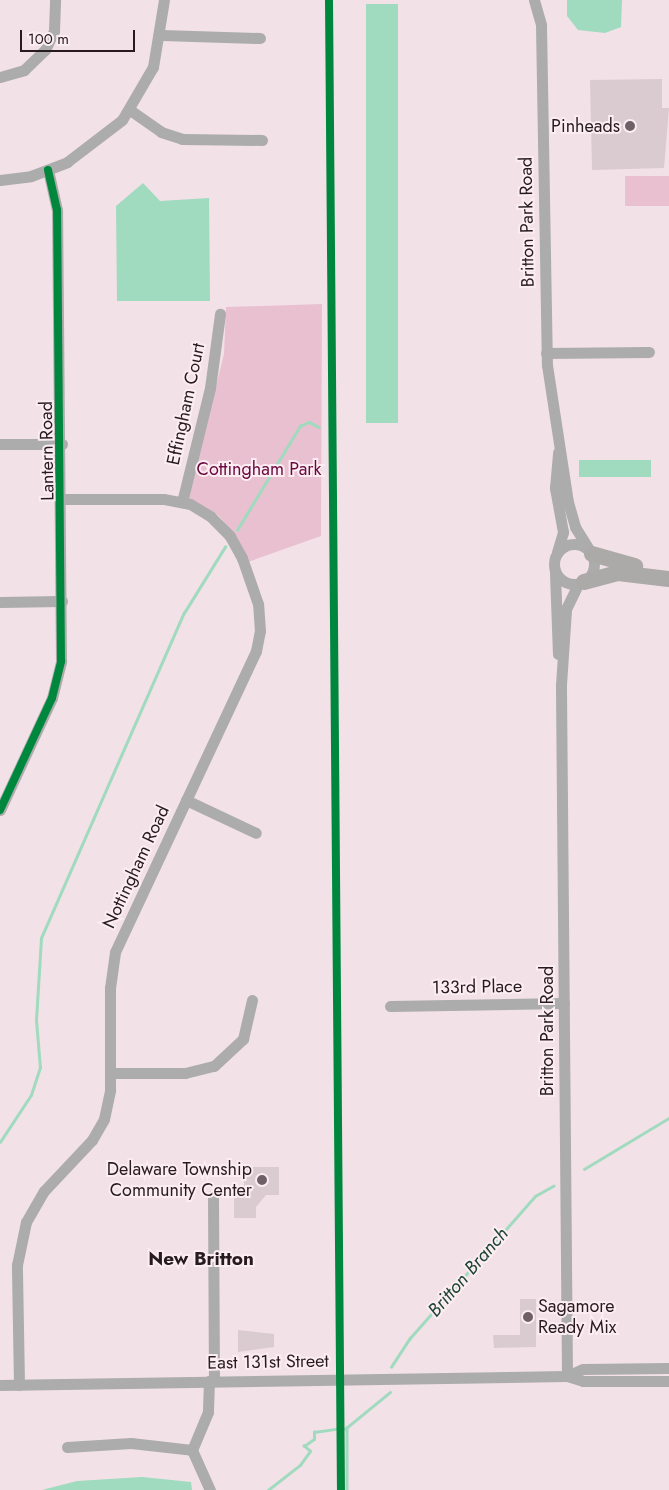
<!DOCTYPE html>
<style>
body{margin:0}
#map{position:relative;width:669px;height:1490px;overflow:hidden;background:#f3e1e8;font-family:Jost,sans-serif}
div>[style]{position:absolute}
[style*='--x']{left:calc(var(--x)*1px);top:calc(var(--y)*1px);width:calc(var(--w)*1px);rotate:calc(var(--a)*1deg)}
.green>*{inset:0;background:#e9c0d0;transform-origin:0 0}
.water>*{inset:0;background:#a0dabf;transform-origin:0 0}
.stream>*{height:2.5px;margin:-1.25px;padding:0 1.25px;transform-origin:1.25px;border-radius:1.25px;background:#a0dabf}
.building>*{inset:0;background:#dacbd1}
.minor>*{height:11px;margin:-5.5px;padding:0 5.5px;transform-origin:5.5px;border-radius:5.5px;background:#abacab}
.minor>.ring{margin:-5.5px;padding:0;box-sizing:content-box;background:none;border:11px solid #abacab;border-radius:50%}
.highway>*{height:16px;margin:-8px;padding:0 8px;transform-origin:8px;border-radius:8px;background:#acaaa9}
.cycleway>*{height:8px;margin:-4px;padding:0 4px;transform-origin:4px;border-radius:4px;background:#00873e}
.dots>*{width:14px;height:14px;translate:-50% -50%;box-sizing:border-box;border:2px solid #fbedf2;border-radius:50%}
span{translate:-50% -50%;white-space:nowrap;text-align:center;line-height:1.15;-webkit-text-stroke:4px #fbedf2;paint-order:stroke}
.poi-label{font-size:18px;color:#271b20}
.right{translate:-100% -50%;text-align:right}
.left{translate:0 -50%;text-align:left}
.street-label{font-size:18px;color:#271b20}
.park-label{font-size:18px;color:#6a073f}
.neighbourhood-label{font-size:19px;color:#271b20;font-weight:700}
.water-label{font-size:19px;color:#1c4332;font-style:italic}
.scale{position:absolute;left:20px;top:30px;width:115px;height:22px;box-sizing:border-box;border:2px solid #271b20;border-top:0;padding-left:6px;font-size:15px;line-height:18px;white-space:nowrap;color:#271b20;-webkit-text-stroke:4px #fbedf2;paint-order:stroke}
</style>
<div id="map">
<div class="green">
<div style="left:625px;top:176px;width:44px;height:30px"></div>
<div style="clip-path:polygon(322px 304px,321px 536px,248px 562px,237px 538px,219px 516px,188px 498px,224px 354px,226px 307px)"></div>
</div>
<div class="water">
<div style="clip-path:polygon(567px 0,622px 0,621px 27px,605px 33px,578px 30px,567px 16px)"></div>
<div style="left:366px;top:4px;width:32px;height:419px"></div>
<div style="clip-path:polygon(143px 183px,160px 201px,209px 198px,210px 301px,117px 301px,116px 206px)"></div>
<div style="left:579px;top:460px;width:72px;height:17px"></div>
<div style="clip-path:polygon(142px 1477px,191px 1482px,192px 1490px,42px 1490px,77px 1481px)"></div>
</div>
<div class="stream">
<div style="--x:237;--y:530;--w:122;--a:-58.8"></div>
<div style="--x:300;--y:426;--w:10;--a:-24"></div>
<div style="--x:309;--y:422;--w:11;--a:27"></div>
<div style="--x:0;--y:1142;--w:56;--a:-56.6"></div>
<div style="--x:31;--y:1095;--w:28;--a:-72"></div>
<div style="--x:40;--y:1068;--w:48;--a:-94.8"></div>
<div style="--x:36;--y:1020;--w:82;--a:-86.5"></div>
<div style="--x:41;--y:938;--w:355;--a:-66.3"></div>
<div style="--x:184;--y:613;--w:78;--a:-58.2"></div>
<div style="--x:584;--y:1169;--w:99;--a:-31"></div>
<div style="--x:391;--y:1367;--w:35;--a:-57"></div>
<div style="--x:410;--y:1338;--w:189;--a:-48.6"></div>
<div style="--x:535;--y:1196;--w:21;--a:-29"></div>
<div style="--x:347;--y:1427;--w:63;--a:90"></div>
<div style="--x:345;--y:1429;--w:58;--a:-39.4"></div>
<div style="--x:268;--y:1490;--w:41;--a:-38"></div>
<div style="--x:300;--y:1465;--w:17;--a:-54"></div>
<div style="--x:310;--y:1451;--w:8;--a:-140"></div>
<div style="--x:304;--y:1446;--w:12;--a:-35"></div>
<div style="--x:314;--y:1439;--w:7;--a:-90"></div>
<div style="--x:314;--y:1432;--w:22;--a:-8"></div>
</div>
<div class="building">
<div style="clip-path:polygon(662px 79px,662px 108px,669px 108px,664px 168px,592px 170px,590px 80px)"></div>
<div style="clip-path:polygon(244px 1167px,279px 1167px,279px 1195px,266px 1195px,256px 1207px,256px 1218px,234px 1218px,234px 1193px,244px 1193px)"></div>
<div style="clip-path:polygon(520px 1299px,536px 1299px,536px 1347px,494px 1348px,493px 1335px,520px 1335px)"></div>
<div style="clip-path:polygon(238px 1330px,274px 1334px,274px 1347px,238px 1352px)"></div>
</div>
<div class="minor">
<div style="--x:534;--y:0;--w:26;--a:74"></div>
<div style="--x:541;--y:25;--w:340;--a:89"></div>
<div style="--x:547;--y:365;--w:139;--a:81.3"></div>
<div style="--x:568;--y:502;--w:26;--a:74"></div>
<div style="--x:575;--y:527;--w:25;--a:58"></div>
<div style="--x:162;--y:35;--w:98;--a:1.8"></div>
<div style="--x:0;--y:77;--w:25;--a:-16"></div>
<div style="--x:24;--y:70;--w:29;--a:-44"></div>
<div style="--x:45;--y:50;--w:21;--a:-65"></div>
<div style="--x:54;--y:31;--w:31;--a:-88"></div>
<div style="--x:130;--y:110;--w:38;--a:35"></div>
<div style="--x:161;--y:132;--w:22;--a:18"></div>
<div style="--x:182;--y:139;--w:80;--a:0.7"></div>
<div style="--x:0;--y:180;--w:31;--a:-7"></div>
<div style="--x:31;--y:176;--w:39;--a:-21"></div>
<div style="--x:67;--y:162;--w:69;--a:-37.4"></div>
<div style="--x:122;--y:120;--w:61;--a:-59.7"></div>
<div style="--x:153;--y:67;--w:68;--a:-80.7"></div>
<div style="--x:546;--y:353;--w:103;--a:-0.6"></div>
<div style="--x:0;--y:444;--w:62;--a:0"></div>
<div style="--x:182;--y:502;--w:117;--a:-76.2"></div>
<div style="--x:210;--y:388;--w:75;--a:-82.3"></div>
<div class="ring" style="left:554px;top:544px;width:29px;height:29px"></div>
<div style="--x:557;--y:552;--w:21;--a:-73"></div>
<div style="--x:563;--y:532;--w:45;--a:-100.3"></div>
<div style="--x:555;--y:488;--w:36;--a:-85"></div>
<div style="--x:555;--y:573;--w:81;--a:87.9"></div>
<div style="--x:0;--y:602;--w:62;--a:-0.9"></div>
<div style="--x:186;--y:800;--w:77;--a:25.2"></div>
<div style="--x:0;--y:810;--w:123;--a:-65.1"></div>
<div style="--x:52;--y:698;--w:38;--a:-76"></div>
<div style="--x:61;--y:661;--w:451;--a:-90.5"></div>
<div style="--x:57;--y:210;--w:41;--a:-102.7"></div>
<div style="--x:390;--y:1006;--w:174;--a:-1"></div>
<div style="--x:110;--y:1073;--w:75;--a:0"></div>
<div style="--x:185;--y:1073;--w:30;--a:-14"></div>
<div style="--x:214;--y:1066;--w:40;--a:-43"></div>
<div style="--x:243;--y:1039;--w:40;--a:-77"></div>
<div style="--x:213;--y:1195;--w:186;--a:89.7"></div>
<div style="--x:567;--y:1376;--w:691;--a:-90.5"></div>
<div style="--x:561;--y:685;--w:76;--a:-86.2"></div>
<div style="--x:566;--y:609;--w:28;--a:-64"></div>
<div style="--x:567;--y:1376;--w:17;--a:-24"></div>
<div style="--x:583;--y:1369;--w:86;--a:-0.7"></div>
<div style="--x:209;--y:1381;--w:31;--a:92"></div>
<div style="--x:208;--y:1412;--w:41;--a:112.8"></div>
<div style="--x:192;--y:1450;--w:44;--a:65.8"></div>
<div style="--x:0;--y:1385;--w:567;--a:-0.91"></div>
<div style="--x:567;--y:1376;--w:17;--a:17"></div>
<div style="--x:583;--y:1381;--w:86;--a:0"></div>
<div style="--x:19;--y:1385;--w:120;--a:-91"></div>
<div style="--x:17;--y:1265;--w:44;--a:-78.2"></div>
<div style="--x:26;--y:1222;--w:36;--a:-60"></div>
<div style="--x:44;--y:1191;--w:70;--a:-46.7"></div>
<div style="--x:92;--y:1140;--w:24;--a:-60"></div>
<div style="--x:104;--y:1119;--w:30;--a:-78"></div>
<div style="--x:110;--y:1090;--w:102;--a:-90"></div>
<div style="--x:110;--y:988;--w:36;--a:-82"></div>
<div style="--x:115;--y:952;--w:332;--a:-64.9"></div>
<div style="--x:256;--y:651;--w:20;--a:-79"></div>
<div style="--x:260;--y:631;--w:27;--a:-94"></div>
<div style="--x:258;--y:604;--w:49;--a:-109.2"></div>
<div style="--x:242;--y:558;--w:25;--a:-119"></div>
<div style="--x:230;--y:536;--w:28;--a:-135"></div>
<div style="--x:210;--y:516;--w:23;--a:-149"></div>
<div style="--x:190;--y:504;--w:26;--a:-169"></div>
<div style="--x:164;--y:499;--w:102;--a:180"></div>
<div style="--x:67;--y:1447;--w:64;--a:-3.6"></div>
<div style="--x:131;--y:1443;--w:61;--a:6.5"></div>
</div>
<div class="highway">
<div style="--x:592;--y:554;--w:45;--a:15.6"></div>
<div style="--x:584;--y:582;--w:35;--a:-15"></div>
<div style="--x:618;--y:573;--w:51;--a:6.7"></div>
</div>
<div class="cycleway">
<div style="--x:329;--y:0;--w:1490;--a:89.54"></div>
<div style="--x:0;--y:810;--w:123;--a:-65.1"></div>
<div style="--x:52;--y:698;--w:38;--a:-76"></div>
<div style="--x:61;--y:661;--w:451;--a:-90.5"></div>
<div style="--x:57;--y:210;--w:41;--a:-102.7"></div>
</div>
<div class="dots">
<div style="left:630px;top:126px;background:#6e6066"></div>
<div style="left:262px;top:1180px;background:#6e6066"></div>
<div style="left:528px;top:1317px;background:#6e6066"></div>
</div>
<div class="poi-label">
<span class="right" style="left:620px;top:126px">Pinheads</span>
<span class="right" style="left:252px;top:1180px">Delaware Township<br>Community Center</span>
<span class="left" style="left:538px;top:1317px">Sagamore<br>Ready Mix</span>
</div>
<div class="street-label">
<span style="left:527px;top:222px;rotate:-91deg">Britton Park Road</span>
<span style="left:186px;top:404px;rotate:-78deg">Effingham Court</span>
<span style="left:47px;top:451px;rotate:-91deg">Lantern Road</span>
<span style="left:136px;top:867px;rotate:-65deg">Nottingham Road</span>
<span style="left:477px;top:987px;rotate:-1deg">133rd Place</span>
<span style="left:547px;top:1031px;rotate:-90deg">Britton Park Road</span>
<span style="left:268px;top:1362px;rotate:-1deg">East 131st Street</span>
</div>
<div class="park-label">
<span style="left:259px;top:469px">Cottingham Park</span>
</div>
<div class="neighbourhood-label">
<span style="left:201px;top:1259px">New Britton</span>
</div>
<div class="water-label">
<span style="left:468px;top:1272px;rotate:-49deg">Britton Branch</span>
</div>
<div class="scale">100 m</div>
</div>
